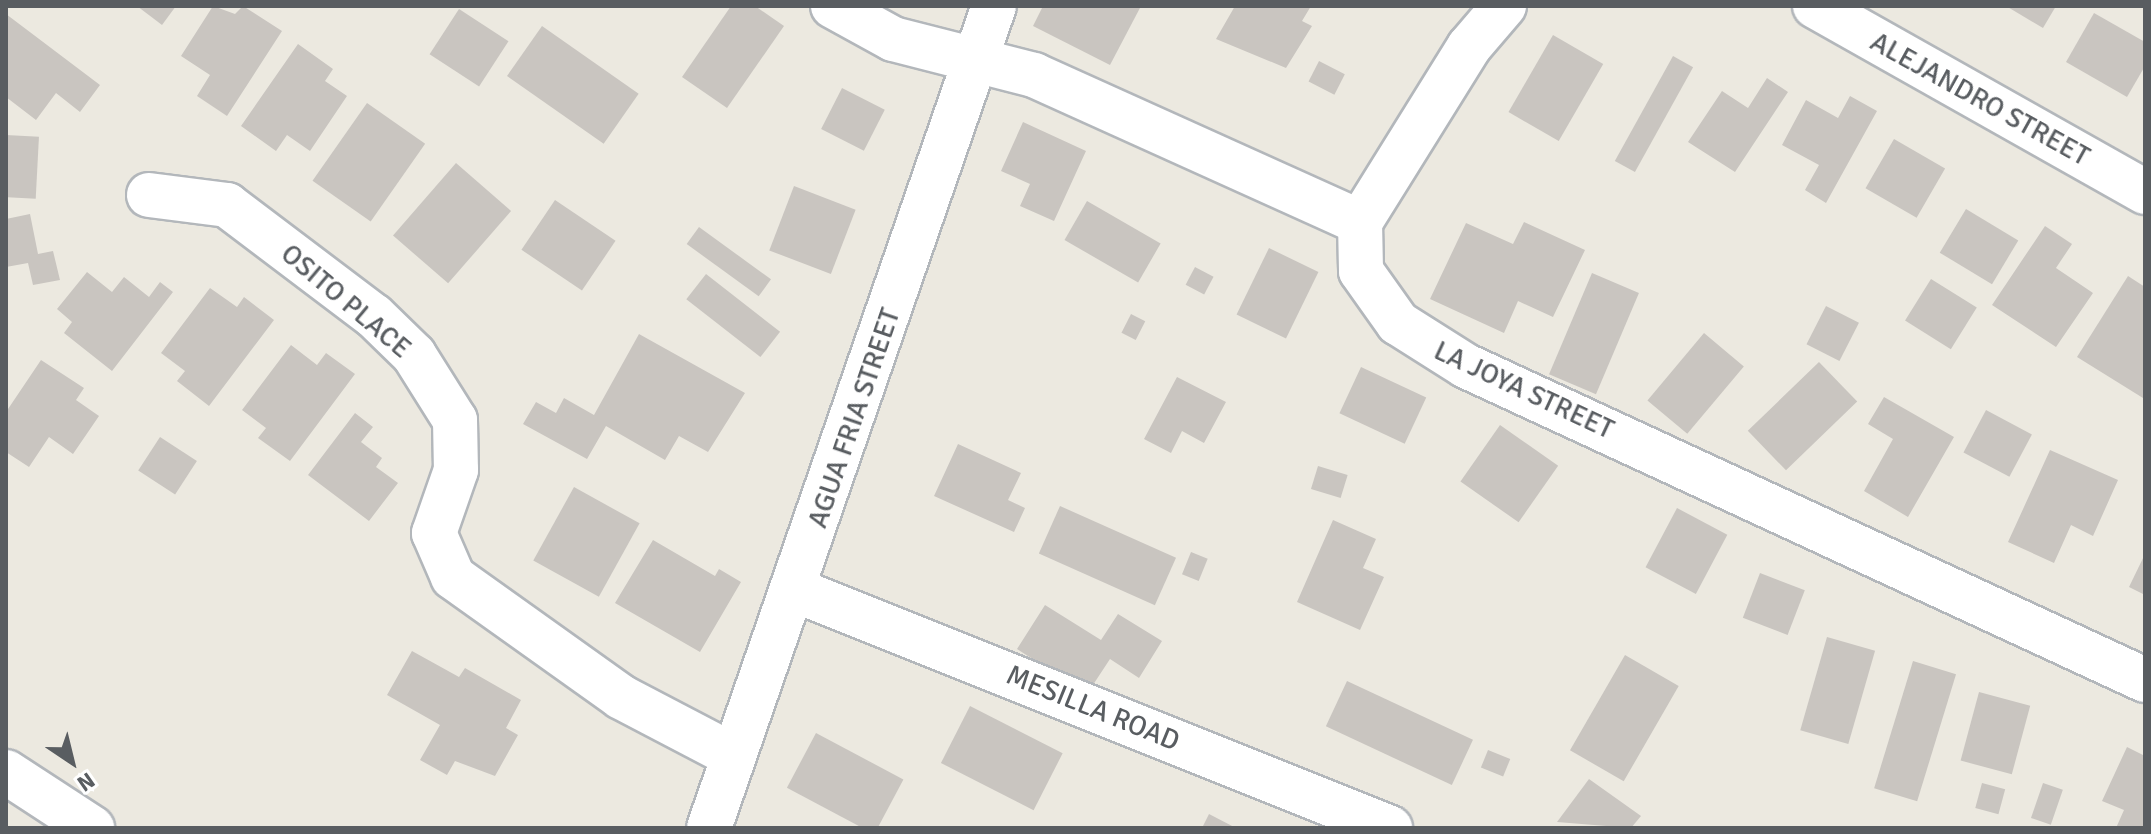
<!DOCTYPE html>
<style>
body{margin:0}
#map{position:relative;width:2151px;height:834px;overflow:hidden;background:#ece9e0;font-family:Signika,sans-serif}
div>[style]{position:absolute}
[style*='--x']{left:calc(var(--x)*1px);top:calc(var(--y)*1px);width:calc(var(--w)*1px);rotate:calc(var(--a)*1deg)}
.building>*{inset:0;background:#c9c5c0;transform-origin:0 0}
.roads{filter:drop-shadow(2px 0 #b3b7bb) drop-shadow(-2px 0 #b3b7bb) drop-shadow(0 2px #b3b7bb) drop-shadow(0 -2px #b3b7bb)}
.minor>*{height:44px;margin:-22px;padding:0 22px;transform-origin:22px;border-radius:22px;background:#fff}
span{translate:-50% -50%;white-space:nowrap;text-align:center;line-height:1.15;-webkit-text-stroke:7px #fff;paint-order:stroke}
.street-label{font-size:28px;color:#595d61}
.frame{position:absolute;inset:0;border:8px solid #595d61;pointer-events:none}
.north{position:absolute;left:32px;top:722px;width:80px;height:80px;-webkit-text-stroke:6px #fff;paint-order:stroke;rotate:145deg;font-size:22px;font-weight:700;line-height:32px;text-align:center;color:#595d61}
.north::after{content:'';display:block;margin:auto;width:28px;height:36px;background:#595d61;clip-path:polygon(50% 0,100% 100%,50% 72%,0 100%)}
</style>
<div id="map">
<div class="building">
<div style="clip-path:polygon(137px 6px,176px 6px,162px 25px)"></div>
<div style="clip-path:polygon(213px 6px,235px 14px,243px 6px,282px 31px,227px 116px,197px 96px,210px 75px,181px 56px)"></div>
<div style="clip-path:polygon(731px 6px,755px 6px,784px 26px,727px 108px,682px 77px)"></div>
<div style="clip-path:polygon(1043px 6px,1141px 6px,1110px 65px,1033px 26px)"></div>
<div style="clip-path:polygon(1235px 6px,1311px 6px,1302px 21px,1312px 26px,1286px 68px,1216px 39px)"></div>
<div style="clip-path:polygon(2006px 6px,2056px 6px,2043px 28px)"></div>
<div style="left:459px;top:9px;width:59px;height:54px;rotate:33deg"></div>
<div style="clip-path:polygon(2094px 13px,2145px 42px,2145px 66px,2127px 97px,2066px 62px)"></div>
<div style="clip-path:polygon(6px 14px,100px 85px,80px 112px,56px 93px,36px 120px,6px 97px)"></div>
<div style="left:542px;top:26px;width:118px;height:61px;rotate:35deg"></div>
<div style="left:1553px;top:35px;width:58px;height:89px;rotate:30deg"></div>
<div style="clip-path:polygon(298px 44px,333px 69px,325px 81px,347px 96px,310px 151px,287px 135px,276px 151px,241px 126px)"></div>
<div style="left:1673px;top:56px;width:23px;height:120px;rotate:29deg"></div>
<div style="left:1319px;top:61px;width:29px;height:23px;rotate:27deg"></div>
<div style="clip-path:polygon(1767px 78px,1788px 92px,1735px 172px,1688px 142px,1722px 91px,1748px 108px)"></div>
<div style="left:842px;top:88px;width:48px;height:46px;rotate:27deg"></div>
<div style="clip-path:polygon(1850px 96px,1877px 111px,1826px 203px,1805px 190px,1819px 165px,1782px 145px,1806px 100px,1838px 118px)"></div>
<div style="left:367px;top:103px;width:71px;height:95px;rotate:35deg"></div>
<div style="clip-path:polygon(1023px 122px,1086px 151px,1054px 221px,1020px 206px,1030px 184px,1001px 171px)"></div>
<div style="left:6px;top:135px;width:33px;height:62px;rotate:3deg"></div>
<div style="left:1894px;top:139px;width:59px;height:57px;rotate:30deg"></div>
<div style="left:456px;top:163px;width:73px;height:96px;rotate:41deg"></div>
<div style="left:794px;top:186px;width:66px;height:69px;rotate:21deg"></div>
<div style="left:555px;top:200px;width:73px;height:60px;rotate:34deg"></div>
<div style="left:1087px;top:201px;width:85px;height:45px;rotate:30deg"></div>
<div style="left:1966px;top:209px;width:61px;height:51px;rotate:31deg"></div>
<div style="clip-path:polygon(30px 214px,38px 254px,53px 251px,60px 280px,33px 285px,28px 263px,6px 267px,6px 219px)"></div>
<div style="clip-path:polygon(1524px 222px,1585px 250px,1553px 317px,1518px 301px,1504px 333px,1430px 299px,1466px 223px,1513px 244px)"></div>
<div style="clip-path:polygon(2045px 226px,2072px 244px,2056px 268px,2093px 293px,2056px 347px,1992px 305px)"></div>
<div style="left:699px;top:227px;width:89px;height:21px;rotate:36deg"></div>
<div style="left:1269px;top:248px;width:55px;height:74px;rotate:26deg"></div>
<div style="left:1195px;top:267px;width:21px;height:20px;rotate:28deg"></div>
<div style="clip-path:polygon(87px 272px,112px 292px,124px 277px,149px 297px,160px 282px,173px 292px,112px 371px,64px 333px,72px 322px,57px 309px)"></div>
<div style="left:1592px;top:273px;width:51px;height:110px;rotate:23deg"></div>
<div style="left:706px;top:274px;width:94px;height:32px;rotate:38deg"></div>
<div style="clip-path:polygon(2128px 276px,2145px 287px,2143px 398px,2077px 357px)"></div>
<div style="left:1931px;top:279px;width:54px;height:49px;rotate:32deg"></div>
<div style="clip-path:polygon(210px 288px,237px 307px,244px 297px,274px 320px,209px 406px,177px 381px,185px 371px,161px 353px)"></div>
<div style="left:1826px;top:306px;width:37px;height:43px;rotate:27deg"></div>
<div style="left:1131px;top:314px;width:16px;height:21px;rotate:27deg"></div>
<div style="left:1704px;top:333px;width:52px;height:88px;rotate:40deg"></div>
<div style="clip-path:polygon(639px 334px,745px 393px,708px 452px,679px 436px,665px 460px,606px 426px,587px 459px,523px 424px,536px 402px,556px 413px,564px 398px,594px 415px)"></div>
<div style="clip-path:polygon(291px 345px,317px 365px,326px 353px,355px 374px,290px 461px,258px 438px,266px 428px,242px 410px)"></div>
<div style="clip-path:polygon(41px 360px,84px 388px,76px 400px,99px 416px,73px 454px,49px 437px,29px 467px,6px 452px,6px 412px)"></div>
<div style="left:1819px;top:362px;width:55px;height:99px;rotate:46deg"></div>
<div style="left:1361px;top:367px;width:72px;height:51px;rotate:25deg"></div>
<div style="clip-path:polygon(1177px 377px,1226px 402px,1204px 443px,1182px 431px,1171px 453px,1144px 439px)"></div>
<div style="clip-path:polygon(1884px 397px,1954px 437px,1908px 517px,1864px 491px,1893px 439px,1868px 424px)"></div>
<div style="left:1986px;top:410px;width:52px;height:48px;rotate:28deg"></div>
<div style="clip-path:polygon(355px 413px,373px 427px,361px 442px,382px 458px,376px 467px,398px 483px,369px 521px,308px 475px)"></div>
<div style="left:1500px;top:425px;width:71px;height:69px;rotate:35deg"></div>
<div style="left:160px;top:437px;width:44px;height:40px;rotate:33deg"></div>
<div style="clip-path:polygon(958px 444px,1021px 473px,1008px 500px,1025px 508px,1014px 532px,934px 496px)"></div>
<div style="clip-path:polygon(2050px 450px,2118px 480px,2093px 536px,2071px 525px,2054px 563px,2008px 542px)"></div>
<div style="left:1318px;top:466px;width:31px;height:24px;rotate:17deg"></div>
<div style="left:574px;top:487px;width:75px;height:84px;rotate:29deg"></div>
<div style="left:1060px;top:506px;width:127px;height:52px;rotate:24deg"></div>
<div style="left:1677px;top:508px;width:57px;height:67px;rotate:28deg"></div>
<div style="clip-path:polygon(1333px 520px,1376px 539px,1363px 568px,1384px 577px,1360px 630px,1297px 602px)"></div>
<div style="clip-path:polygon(653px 540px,715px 576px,719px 569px,741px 582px,700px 652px,615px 603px)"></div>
<div style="left:1191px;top:552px;width:18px;height:24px;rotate:22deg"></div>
<div style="clip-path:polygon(2145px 554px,2145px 595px,2129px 587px)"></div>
<div style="left:1760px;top:573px;width:48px;height:48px;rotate:21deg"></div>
<div style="clip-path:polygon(1045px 605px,1101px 640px,1118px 614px,1162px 641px,1139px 678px,1110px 659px,1087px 694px,1017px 649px)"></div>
<div style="left:1827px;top:637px;width:50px;height:97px;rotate:16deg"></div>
<div style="clip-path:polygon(412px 651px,459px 677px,465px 668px,521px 700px,506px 728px,518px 735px,495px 776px,455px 761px,447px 775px,420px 760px,440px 725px,387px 695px)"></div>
<div style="left:1625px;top:655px;width:62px;height:110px;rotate:30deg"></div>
<div style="left:1913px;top:661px;width:45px;height:133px;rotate:17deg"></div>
<div style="left:1347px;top:681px;width:139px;height:50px;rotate:25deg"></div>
<div style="left:1979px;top:692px;width:53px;height:71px;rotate:15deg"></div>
<div style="left:970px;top:706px;width:104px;height:64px;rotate:27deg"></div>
<div style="left:816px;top:733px;width:99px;height:62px;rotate:28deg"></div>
<div style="clip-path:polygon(2127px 747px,2145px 756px,2145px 828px,2116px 828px,2124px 810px,2102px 801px)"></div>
<div style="left:1488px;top:750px;width:24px;height:19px;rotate:22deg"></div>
<div style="clip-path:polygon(1589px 779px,1641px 816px,1631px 828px,1557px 822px)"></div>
<div style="left:1982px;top:783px;width:24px;height:26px;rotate:15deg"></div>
<div style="left:2043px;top:783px;width:21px;height:37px;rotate:19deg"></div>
<div style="clip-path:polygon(1209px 814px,1236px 828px,1202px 828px)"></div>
</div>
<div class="roads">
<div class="minor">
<div style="--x:833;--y:6;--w:68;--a:28.8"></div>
<div style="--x:893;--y:39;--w:146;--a:14.3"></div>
<div style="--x:1034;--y:75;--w:358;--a:24.3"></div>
<div style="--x:1504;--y:6;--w:54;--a:130.5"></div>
<div style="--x:1469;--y:47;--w:206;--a:121.9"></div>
<div style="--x:1360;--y:222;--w:49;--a:88.8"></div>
<div style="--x:1361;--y:271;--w:64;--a:54.6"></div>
<div style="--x:1398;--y:323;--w:80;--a:32.3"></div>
<div style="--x:1466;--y:366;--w:748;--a:24.82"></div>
<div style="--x:1815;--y:6;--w:379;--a:29.4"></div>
<div style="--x:149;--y:195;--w:79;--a:7.3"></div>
<div style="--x:227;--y:205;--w:184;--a:37.1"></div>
<div style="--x:374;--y:316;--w:56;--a:44.3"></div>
<div style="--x:414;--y:355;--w:77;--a:57.8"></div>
<div style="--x:455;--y:420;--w:50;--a:88.9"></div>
<div style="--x:456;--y:470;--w:67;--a:109.2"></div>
<div style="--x:434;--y:533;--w:48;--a:66.6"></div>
<div style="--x:453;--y:577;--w:206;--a:35.5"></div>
<div style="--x:621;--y:697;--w:127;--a:27.6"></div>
<div style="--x:795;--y:590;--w:641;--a:21.8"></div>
<div style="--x:6;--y:772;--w:103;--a:33.1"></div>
<div style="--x:709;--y:828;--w:870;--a:-70.88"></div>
</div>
</div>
<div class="street-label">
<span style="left:1980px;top:99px;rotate:29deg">ALEJANDRO STREET</span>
<span style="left:346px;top:301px;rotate:40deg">OSITO PLACE</span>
<span style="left:1524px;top:390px;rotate:25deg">LA JOYA STREET</span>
<span style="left:854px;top:418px;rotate:-71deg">AGUA FRIA STREET</span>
<span style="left:1093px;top:708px;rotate:22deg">MESILLA ROAD</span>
</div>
<div class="frame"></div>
<div class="north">N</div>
</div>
